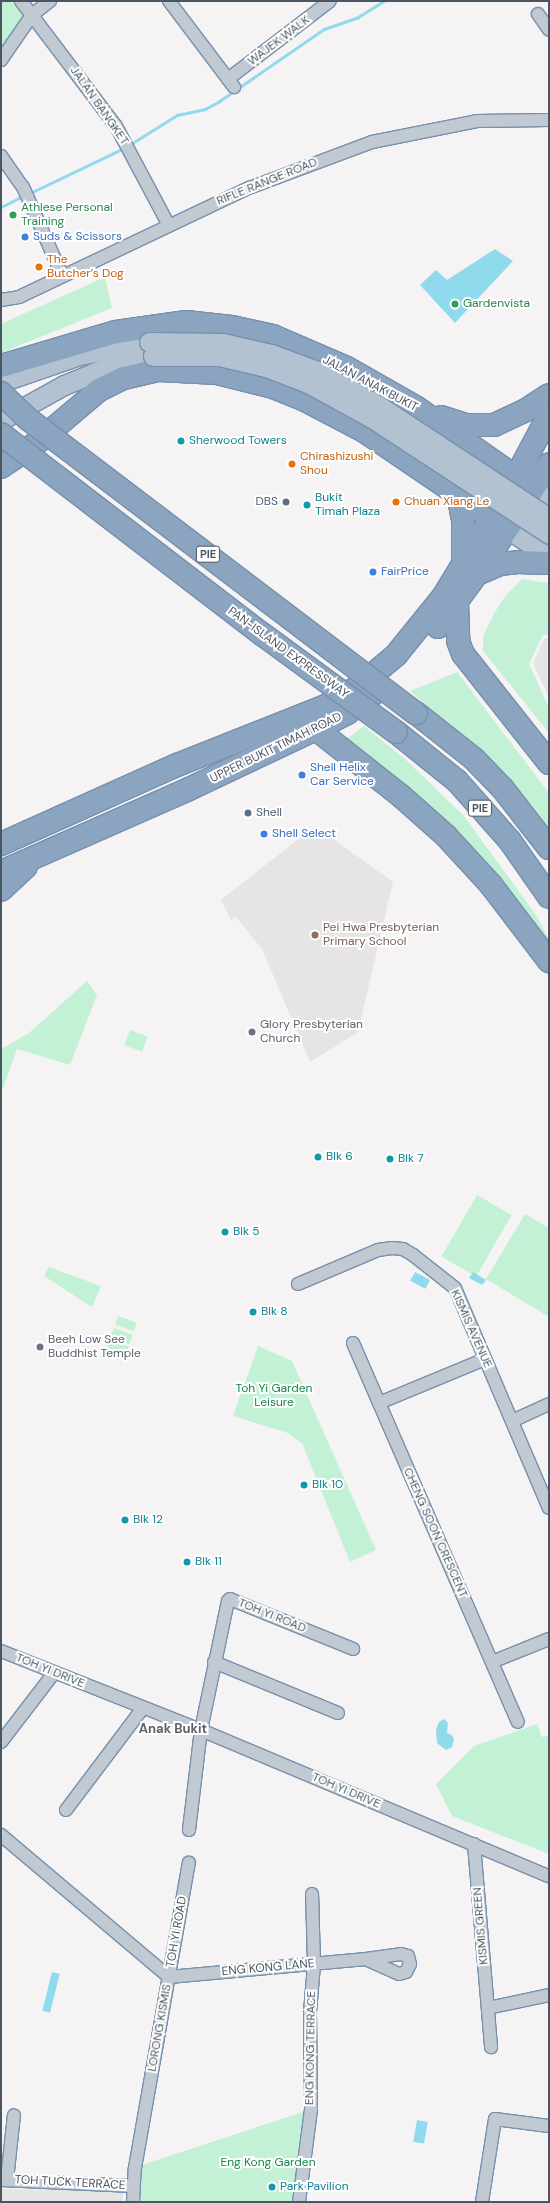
<!DOCTYPE html>
<meta charset="utf-8">
<style>
body{margin:0}
#map{position:relative;width:550px;height:2203px;overflow:hidden;background:#f5f3f3;font-family:"DM Sans",sans-serif}
div>[style]{position:absolute}
[style*='--x']{left:calc(var(--x)*1px);top:calc(var(--y)*1px);width:calc(var(--w)*1px);rotate:calc(var(--a)*1deg)}
.education>*{inset:0;background:#e6e4e5}
.green>*{inset:0;background:#c3f1d5;transform-origin:0 0}
.water>*{inset:0;background:#90daee;transform-origin:0 0}
.stream>*{height:3px;margin:-1.5px;padding:0 1.5px;transform-origin:1.5px;border-radius:1.5px;background:#90daee}
.roads{filter:drop-shadow(1px 0 #7690ad) drop-shadow(-1px 0 #7690ad) drop-shadow(0 1px #7690ad) drop-shadow(0 -1px #7690ad)}
.street>*{height:12px;margin:-6px;padding:0 6px;transform-origin:6px;border-radius:6px;background:#c1cad2}
.primary>*{height:19px;margin:-9.5px;padding:0 9.5px;transform-origin:9.5px;border-radius:9.5px;background:#b3c2d1}
.highway>*{height:22px;margin:-11px;padding:0 11px;transform-origin:11px;border-radius:11px;background:#8ba5c1}
.bridges{filter:drop-shadow(1px 0 #7690ad) drop-shadow(-1px 0 #7690ad) drop-shadow(0 1px #7690ad) drop-shadow(0 -1px #7690ad)}
.primary-bridge>*{height:19px;margin:-9.5px;padding:0 9.5px;transform-origin:9.5px;border-radius:9.5px;background:#b3c2d1}
.highway-bridge>*{height:22px;margin:-11px;padding:0 11px;transform-origin:11px;border-radius:11px;background:#8ba5c1}
.dots>*{width:11px;height:11px;translate:-50% -50%;box-sizing:border-box;border:2px solid #fff;border-radius:50%}
span{translate:-50% -50%;white-space:nowrap;text-align:center;line-height:1.15;-webkit-text-stroke:4px #fff;paint-order:stroke}
.shield-label span{padding:1px 3px;background:#fff;border:1px solid;border-radius:3px;-webkit-text-stroke-width:0}
.shield-label{font-size:11px;color:#4a5661;font-weight:700}
.street-label{font-size:12px;color:#4a5661}
.leisure-label{font-size:12px;color:#27864d}
.left{translate:0 -50%;text-align:left}
.shop-label{font-size:12px;color:#366cbe}
.food-label{font-size:12px;color:#c56008}
.culture-label{font-size:12px;color:#0d838f}
.service-label{font-size:12px;color:#4e5e75}
.right{translate:-100% -50%;text-align:right}
.education-label{font-size:12px;color:#785e54}
.worship-label{font-size:12px;color:#5b616d}
.park-label{font-size:12px;color:#17864f}
.neighbourhood-label{font-size:13px;color:#5f6368;font-weight:700}
.frame{position:absolute;inset:0;border:2px solid #4a5661;pointer-events:none}
</style>
<div id="map">
<div class="education">
<div style="clip-path:polygon(549px 638px,549px 698px,533px 663px,544px 639px)"></div>
<div style="clip-path:polygon(315px 826px,393px 882px,358px 1032px,310px 1062px,262px 949px,236px 917px,231px 920px,221px 900px)"></div>
<div style="clip-path:polygon(1px 2189px,123px 2191px,123px 2202px,1px 2202px)"></div>
</div>
<div class="green">
<div style="clip-path:polygon(1px 1px,21px 1px,26px 17px,1px 56px)"></div>
<div style="clip-path:polygon(105px 277px,112px 308px,1px 353px,1px 324px)"></div>
<div style="clip-path:polygon(522px 579px,549px 583px,549px 635px,543px 635px,529px 664px,549px 708px,549px 733px,483px 651px,483px 636px,495px 612px,506px 595px)"></div>
<div style="clip-path:polygon(457px 672px,549px 793px,549px 851px,486px 758px,410px 691px)"></div>
<div style="clip-path:polygon(364px 726px,406px 760px,464px 816px,536px 915px,549px 939px,549px 952px,342px 742px)"></div>
<div style="clip-path:polygon(87px 981px,97px 995px,70px 1065px,17px 1049px,1px 1094px,1px 1049px,29px 1033px)"></div>
<div style="left:130px;top:1030px;width:19px;height:16px;rotate:21deg"></div>
<div style="left:477px;top:1195px;width:40px;height:71px;rotate:30deg"></div>
<div style="clip-path:polygon(525px 1214px,549px 1228px,549px 1317px,486px 1279px)"></div>
<div style="clip-path:polygon(49px 1267px,101px 1286px,92px 1307px,44px 1276px)"></div>
<div style="left:118px;top:1316px;width:20px;height:9px;rotate:20deg"></div>
<div style="left:114px;top:1328px;width:20px;height:10px;rotate:20deg"></div>
<div style="left:109px;top:1340px;width:21px;height:9px;rotate:19deg"></div>
<div style="clip-path:polygon(258px 1346px,292px 1361px,376px 1550px,350px 1562px,302px 1443px,288px 1433px,233px 1416px)"></div>
<div style="clip-path:polygon(537px 1724px,542px 1737px,549px 1736px,549px 1854px,452px 1816px,436px 1784px,474px 1746px)"></div>
<div style="clip-path:polygon(312px 2109px,300px 2202px,133px 2202px,136px 2167px)"></div>
</div>
<div class="water">
<div style="clip-path:polygon(495px 249px,513px 261px,455px 323px,420px 285px,436px 270px,447px 280px)"></div>
<div style="left:415px;top:1272px;width:17px;height:10px;rotate:28deg"></div>
<div style="clip-path:polygon(473px 1272px,486px 1280px,482px 1285px,469px 1278px)"></div>
<div style="clip-path:polygon(444px 1719px,448px 1723px,447px 1733px,452px 1735px,454px 1740px,452px 1747px,446px 1750px,437px 1743px,436px 1730px,439px 1722px)"></div>
<div style="left:52px;top:1972px;width:8px;height:40px;rotate:14deg"></div>
<div style="left:417px;top:2120px;width:11px;height:22px;rotate:10deg"></div>
</div>
<div class="stream">
<div style="--x:129;--y:145;--w:57;--a:-32"></div>
<div style="--x:177;--y:115;--w:29;--a:-12"></div>
<div style="--x:205;--y:109;--w:15;--a:-28"></div>
<div style="--x:218;--y:102;--w:129;--a:-34.6"></div>
<div style="--x:324;--y:29;--w:36;--a:-19"></div>
<div style="--x:358;--y:17;--w:31;--a:-32"></div>
<div style="--x:30;--y:193;--w:104;--a:-25.6"></div>
<div style="--x:1;--y:207;--w:27;--a:-27"></div>
</div>
<div class="roads">
<div class="street">
<div style="--x:21;--y:1;--w:157;--a:52.8"></div>
<div style="--x:116;--y:126;--w:111;--a:62"></div>
<div style="--x:169;--y:1;--w:108;--a:52.9"></div>
<div style="--x:538;--y:14;--w:19;--a:55"></div>
<div style="--x:1;--y:60;--w:55;--a:-55.4"></div>
<div style="--x:32;--y:15;--w:23;--a:-38"></div>
<div style="--x:228;--y:79;--w:128;--a:-37.4"></div>
<div style="--x:1;--y:156;--w:38;--a:55"></div>
<div style="--x:23;--y:187;--w:96;--a:66.1"></div>
<div style="--x:1;--y:300;--w:18;--a:-9"></div>
<div style="--x:19;--y:297;--w:255;--a:-25.4"></div>
<div style="--x:249;--y:188;--w:131;--a:-20.5"></div>
<div style="--x:372;--y:142;--w:107;--a:-11.3"></div>
<div style="--x:477;--y:121;--w:72;--a:-0.8"></div>
<div style="--x:298;--y:1284;--w:87;--a:-23"></div>
<div style="--x:378;--y:1250;--w:14;--a:-8"></div>
<div style="--x:392;--y:1248;--w:11;--a:5"></div>
<div style="--x:403;--y:1249;--w:12;--a:31"></div>
<div style="--x:413;--y:1255;--w:53;--a:38.2"></div>
<div style="--x:455;--y:1288;--w:239;--a:66.9"></div>
<div style="--x:353;--y:1343;--w:413;--a:66.5"></div>
<div style="--x:379;--y:1403;--w:115;--a:-22.5"></div>
<div style="--x:512;--y:1421;--w:41;--a:-24.7"></div>
<div style="--x:1;--y:1651;--w:215;--a:21.6"></div>
<div style="--x:201;--y:1730;--w:377;--a:22.8"></div>
<div style="--x:214;--y:1662;--w:134;--a:22.4"></div>
<div style="--x:492;--y:1662;--w:61;--a:-22"></div>
<div style="--x:1;--y:1742;--w:87;--a:-52.5"></div>
<div style="--x:66;--y:1810;--w:128;--a:-53"></div>
<div style="--x:189;--y:1830;--w:101;--a:-83.2"></div>
<div style="--x:201;--y:1730;--w:132;--a:-78.2"></div>
<div style="--x:228;--y:1601;--w:3;--a:-45"></div>
<div style="--x:230;--y:1599;--w:133;--a:22.1"></div>
<div style="--x:1;--y:1835;--w:220;--a:40.2"></div>
<div style="--x:474;--y:1844;--w:204;--a:85.2"></div>
<div style="--x:169;--y:1977;--w:198;--a:-5.2"></div>
<div style="--x:366;--y:1959;--w:35;--a:-8"></div>
<div style="--x:401;--y:1954;--w:7;--a:16"></div>
<div style="--x:408;--y:1956;--w:8;--a:76"></div>
<div style="--x:410;--y:1964;--w:9;--a:117"></div>
<div style="--x:406;--y:1972;--w:7;--a:164"></div>
<div style="--x:399;--y:1974;--w:36;--a:-156"></div>
<div style="--x:488;--y:2008;--w:62;--a:-12"></div>
<div style="--x:1;--y:2180;--w:132;--a:2.6"></div>
<div style="--x:7;--y:2180;--w:65;--a:-83.9"></div>
<div style="--x:133;--y:2202;--w:34;--a:-87"></div>
<div style="--x:135;--y:2168;--w:310;--a:-80"></div>
<div style="--x:299;--y:2202;--w:94;--a:-82.6"></div>
<div style="--x:311;--y:2109;--w:97;--a:-90.6"></div>
<div style="--x:310;--y:2012;--w:48;--a:-85.2"></div>
<div style="--x:314;--y:1964;--w:70;--a:-91.6"></div>
<div style="--x:482;--y:2202;--w:84;--a:-81.1"></div>
<div style="--x:495;--y:2119;--w:54;--a:7.4"></div>
</div>
<div class="primary">
<div style="--x:1;--y:382;--w:83;--a:-18.9"></div>
<div style="--x:80;--y:355;--w:70;--a:-10.7"></div>
<div style="--x:1;--y:420;--w:72;--a:-29.1"></div>
<div style="--x:64;--y:385;--w:31;--a:-22"></div>
<div style="--x:93;--y:373;--w:28;--a:-19"></div>
<div style="--x:119;--y:364;--w:35;--a:-13"></div>
<div style="--x:533;--y:489;--w:19;--a:35"></div>
<div style="--x:508;--y:529;--w:50;--a:34.3"></div>
</div>
<div class="highway">
<div style="--x:1;--y:366;--w:120;--a:-16.5"></div>
<div style="--x:116;--y:332;--w:71;--a:-8.1"></div>
<div style="--x:186;--y:322;--w:46;--a:6.2"></div>
<div style="--x:232;--y:327;--w:42;--a:12.4"></div>
<div style="--x:273;--y:336;--w:81;--a:23.4"></div>
<div style="--x:347;--y:368;--w:81;--a:29.7"></div>
<div style="--x:417;--y:408;--w:134;--a:35"></div>
<div style="--x:441;--y:417;--w:26;--a:18"></div>
<div style="--x:466;--y:425;--w:28;--a:0"></div>
<div style="--x:494;--y:425;--w:35;--a:-25"></div>
<div style="--x:526;--y:410;--w:27;--a:-33"></div>
<div style="--x:1;--y:467;--w:40;--a:-34"></div>
<div style="--x:34;--y:445;--w:85;--a:-40.2"></div>
<div style="--x:99;--y:390;--w:28;--a:-26"></div>
<div style="--x:124;--y:378;--w:36;--a:-13"></div>
<div style="--x:159;--y:370;--w:58;--a:3"></div>
<div style="--x:217;--y:373;--w:58;--a:14"></div>
<div style="--x:273;--y:387;--w:32;--a:22"></div>
<div style="--x:303;--y:399;--w:69;--a:27.7"></div>
<div style="--x:364;--y:431;--w:169;--a:34.2"></div>
<div style="--x:458;--y:494;--w:25;--a:79"></div>
<div style="--x:463;--y:519;--w:45;--a:90"></div>
<div style="--x:479;--y:573;--w:23;--a:-23"></div>
<div style="--x:500;--y:564;--w:18;--a:-6"></div>
<div style="--x:518;--y:562;--w:31;--a:2"></div>
<div style="--x:457;--y:603;--w:38;--a:88"></div>
<div style="--x:458;--y:641;--w:14;--a:69"></div>
<div style="--x:463;--y:654;--w:139;--a:51.7"></div>
<div style="--x:438;--y:627;--w:83;--a:-53.8"></div>
<div style="--x:487;--y:560;--w:114;--a:-57.1"></div>
<div style="--x:416;--y:713;--w:74;--a:38.4"></div>
<div style="--x:474;--y:759;--w:42;--a:46"></div>
<div style="--x:503;--y:789;--w:75;--a:52.1"></div>
<div style="--x:316;--y:729;--w:108;--a:38.2"></div>
<div style="--x:401;--y:796;--w:60;--a:41.6"></div>
<div style="--x:446;--y:836;--w:67;--a:47.4"></div>
<div style="--x:491;--y:885;--w:96;--a:52.7"></div>
<div style="--x:396;--y:732;--w:78;--a:38.8"></div>
<div style="--x:457;--y:781;--w:80;--a:48.5"></div>
<div style="--x:510;--y:841;--w:68;--a:55.1"></div>
<div style="--x:1;--y:844;--w:193;--a:-24.2"></div>
<div style="--x:177;--y:765;--w:160;--a:-21.6"></div>
<div style="--x:326;--y:706;--w:37;--a:-31"></div>
<div style="--x:358;--y:687;--w:50;--a:-40.1"></div>
<div style="--x:396;--y:655;--w:75;--a:-51"></div>
<div style="--x:443;--y:597;--w:140;--a:-58.7"></div>
<div style="--x:516;--y:477;--w:70;--a:-62"></div>
<div style="--x:1;--y:872;--w:206;--a:-23.8"></div>
<div style="--x:189;--y:789;--w:140;--a:-25.3"></div>
<div style="--x:316;--y:729;--w:35;--a:-27"></div>
<div style="--x:347;--y:713;--w:32;--a:-36"></div>
<div style="--x:1;--y:890;--w:34;--a:-43"></div>
</div>
</div>
<div class="bridges">
<div class="primary-bridge">
<div style="--x:149;--y:342;--w:74;--a:0.8"></div>
<div style="--x:223;--y:343;--w:49;--a:12.9"></div>
<div style="--x:271;--y:354;--w:47;--a:20"></div>
<div style="--x:315;--y:370;--w:73;--a:29.4"></div>
<div style="--x:379;--y:406;--w:204;--a:33.4"></div>
<div style="--x:153;--y:356;--w:66;--a:0"></div>
<div style="--x:219;--y:356;--w:48;--a:13.2"></div>
<div style="--x:266;--y:367;--w:45;--a:20.9"></div>
<div style="--x:308;--y:383;--w:73;--a:28.7"></div>
<div style="--x:372;--y:418;--w:212;--a:33.2"></div>
</div>
<div class="highway-bridge">
<div style="--x:1;--y:393;--w:37;--a:44"></div>
<div style="--x:28;--y:419;--w:487;--a:37.2"></div>
<div style="--x:1;--y:434;--w:329;--a:37.5"></div>
<div style="--x:262;--y:634;--w:166;--a:36.2"></div>
</div>
</div>
<div class="dots">
<div style="left:13px;top:215px;background:#2e9e5b"></div>
<div style="left:25px;top:237px;background:#3f7fe0"></div>
<div style="left:39px;top:267px;background:#e8710a"></div>
<div style="left:455px;top:304px;background:#2e9e5b"></div>
<div style="left:181px;top:441px;background:#0f9aa8"></div>
<div style="left:292px;top:464px;background:#e8710a"></div>
<div style="left:286px;top:502px;background:#5c6f8a"></div>
<div style="left:396px;top:502px;background:#e8710a"></div>
<div style="left:307px;top:505px;background:#0f9aa8"></div>
<div style="left:373px;top:572px;background:#3f7fe0"></div>
<div style="left:302px;top:775px;background:#3f7fe0"></div>
<div style="left:248px;top:813px;background:#5c6f8a"></div>
<div style="left:264px;top:834px;background:#3f7fe0"></div>
<div style="left:315px;top:935px;background:#8d6e63"></div>
<div style="left:252px;top:1032px;background:#6b7280"></div>
<div style="left:318px;top:1157px;background:#0f9aa8"></div>
<div style="left:390px;top:1159px;background:#0f9aa8"></div>
<div style="left:225px;top:1232px;background:#0f9aa8"></div>
<div style="left:253px;top:1312px;background:#0f9aa8"></div>
<div style="left:40px;top:1347px;background:#6b7280"></div>
<div style="left:304px;top:1485px;background:#0f9aa8"></div>
<div style="left:125px;top:1520px;background:#0f9aa8"></div>
<div style="left:187px;top:1562px;background:#0f9aa8"></div>
<div style="left:272px;top:2187px;background:#0f9aa8"></div>
</div>
<div class="shield-label">
<span style="left:208px;top:554px">PIE</span>
<span style="left:480px;top:808px">PIE</span>
</div>
<div class="street-label">
<span style="left:279px;top:41px;rotate:-37deg">WAJEK WALK</span>
<span style="left:99px;top:106px;rotate:55deg">JALAN BANGKET</span>
<span style="left:267px;top:182px;rotate:-22deg">RIFLE RANGE ROAD</span>
<span style="left:370px;top:384px;rotate:28deg">JALAN ANAK BUKIT</span>
<span style="left:288px;top:653px;rotate:36deg">PAN-ISLAND EXPRESSWAY</span>
<span style="left:276px;top:748px;rotate:-26deg">UPPER BUKIT TIMAH ROAD</span>
<span style="left:471px;top:1329px;rotate:66deg">KISMIS AVENUE</span>
<span style="left:435px;top:1533px;rotate:66deg">CHENG SOON CRESCENT</span>
<span style="left:272px;top:1616px;rotate:22deg">TOH YI ROAD</span>
<span style="left:50px;top:1671px;rotate:22deg">TOH YI DRIVE</span>
<span style="left:346px;top:1791px;rotate:23deg">TOH YI DRIVE</span>
<span style="left:481px;top:1926px;rotate:-95deg">KISMIS GREEN</span>
<span style="left:177px;top:1932px;rotate:-80deg">TOH YI ROAD</span>
<span style="left:268px;top:1968px;rotate:-5deg">ENG KONG LANE</span>
<span style="left:160px;top:2028px;rotate:-80deg">LORONG KISMIS</span>
<span style="left:311px;top:2048px;rotate:-89deg">ENG KONG TERRACE</span>
<span style="left:70px;top:2183px;rotate:3deg">TOH TUCK TERRACE</span>
</div>
<div class="leisure-label">
<span class="left" style="left:21px;top:215px">Athlese Personal<br>Training</span>
<span class="left" style="left:463px;top:304px">Gardenvista</span>
</div>
<div class="shop-label">
<span class="left" style="left:33px;top:237px">Suds &amp; Scissors</span>
<span class="left" style="left:381px;top:572px">FairPrice</span>
<span class="left" style="left:310px;top:775px">Shell Helix<br>Car Service</span>
<span class="left" style="left:272px;top:834px">Shell Select</span>
</div>
<div class="food-label">
<span class="left" style="left:47px;top:267px">The<br>Butcher’s Dog</span>
<span class="left" style="left:300px;top:464px">Chirashizushi<br>Shou</span>
<span class="left" style="left:404px;top:502px">Chuan Xiang Le</span>
</div>
<div class="culture-label">
<span class="left" style="left:189px;top:441px">Sherwood Towers</span>
<span class="left" style="left:315px;top:505px">Bukit<br>Timah Plaza</span>
<span class="left" style="left:326px;top:1157px">Blk 6</span>
<span class="left" style="left:398px;top:1159px">Blk 7</span>
<span class="left" style="left:233px;top:1232px">Blk 5</span>
<span class="left" style="left:261px;top:1312px">Blk 8</span>
<span class="left" style="left:312px;top:1485px">Blk 10</span>
<span class="left" style="left:133px;top:1520px">Blk 12</span>
<span class="left" style="left:195px;top:1562px">Blk 11</span>
<span class="left" style="left:280px;top:2187px">Park Pavilion</span>
</div>
<div class="service-label">
<span class="right" style="left:278px;top:502px">DBS</span>
<span class="left" style="left:256px;top:813px">Shell</span>
</div>
<div class="education-label">
<span class="left" style="left:323px;top:935px">Pei Hwa Presbyterian<br>Primary School</span>
</div>
<div class="worship-label">
<span class="left" style="left:260px;top:1032px">Glory Presbyterian<br>Church</span>
<span class="left" style="left:48px;top:1347px">Beeh Low See<br>Buddhist Temple</span>
</div>
<div class="park-label">
<span style="left:274px;top:1396px">Toh Yi Garden<br>Leisure</span>
<span style="left:268px;top:2163px">Eng Kong Garden</span>
</div>
<div class="neighbourhood-label">
<span style="left:173px;top:1729px">Anak Bukit</span>
</div>
<div class="frame"></div>
</div>
